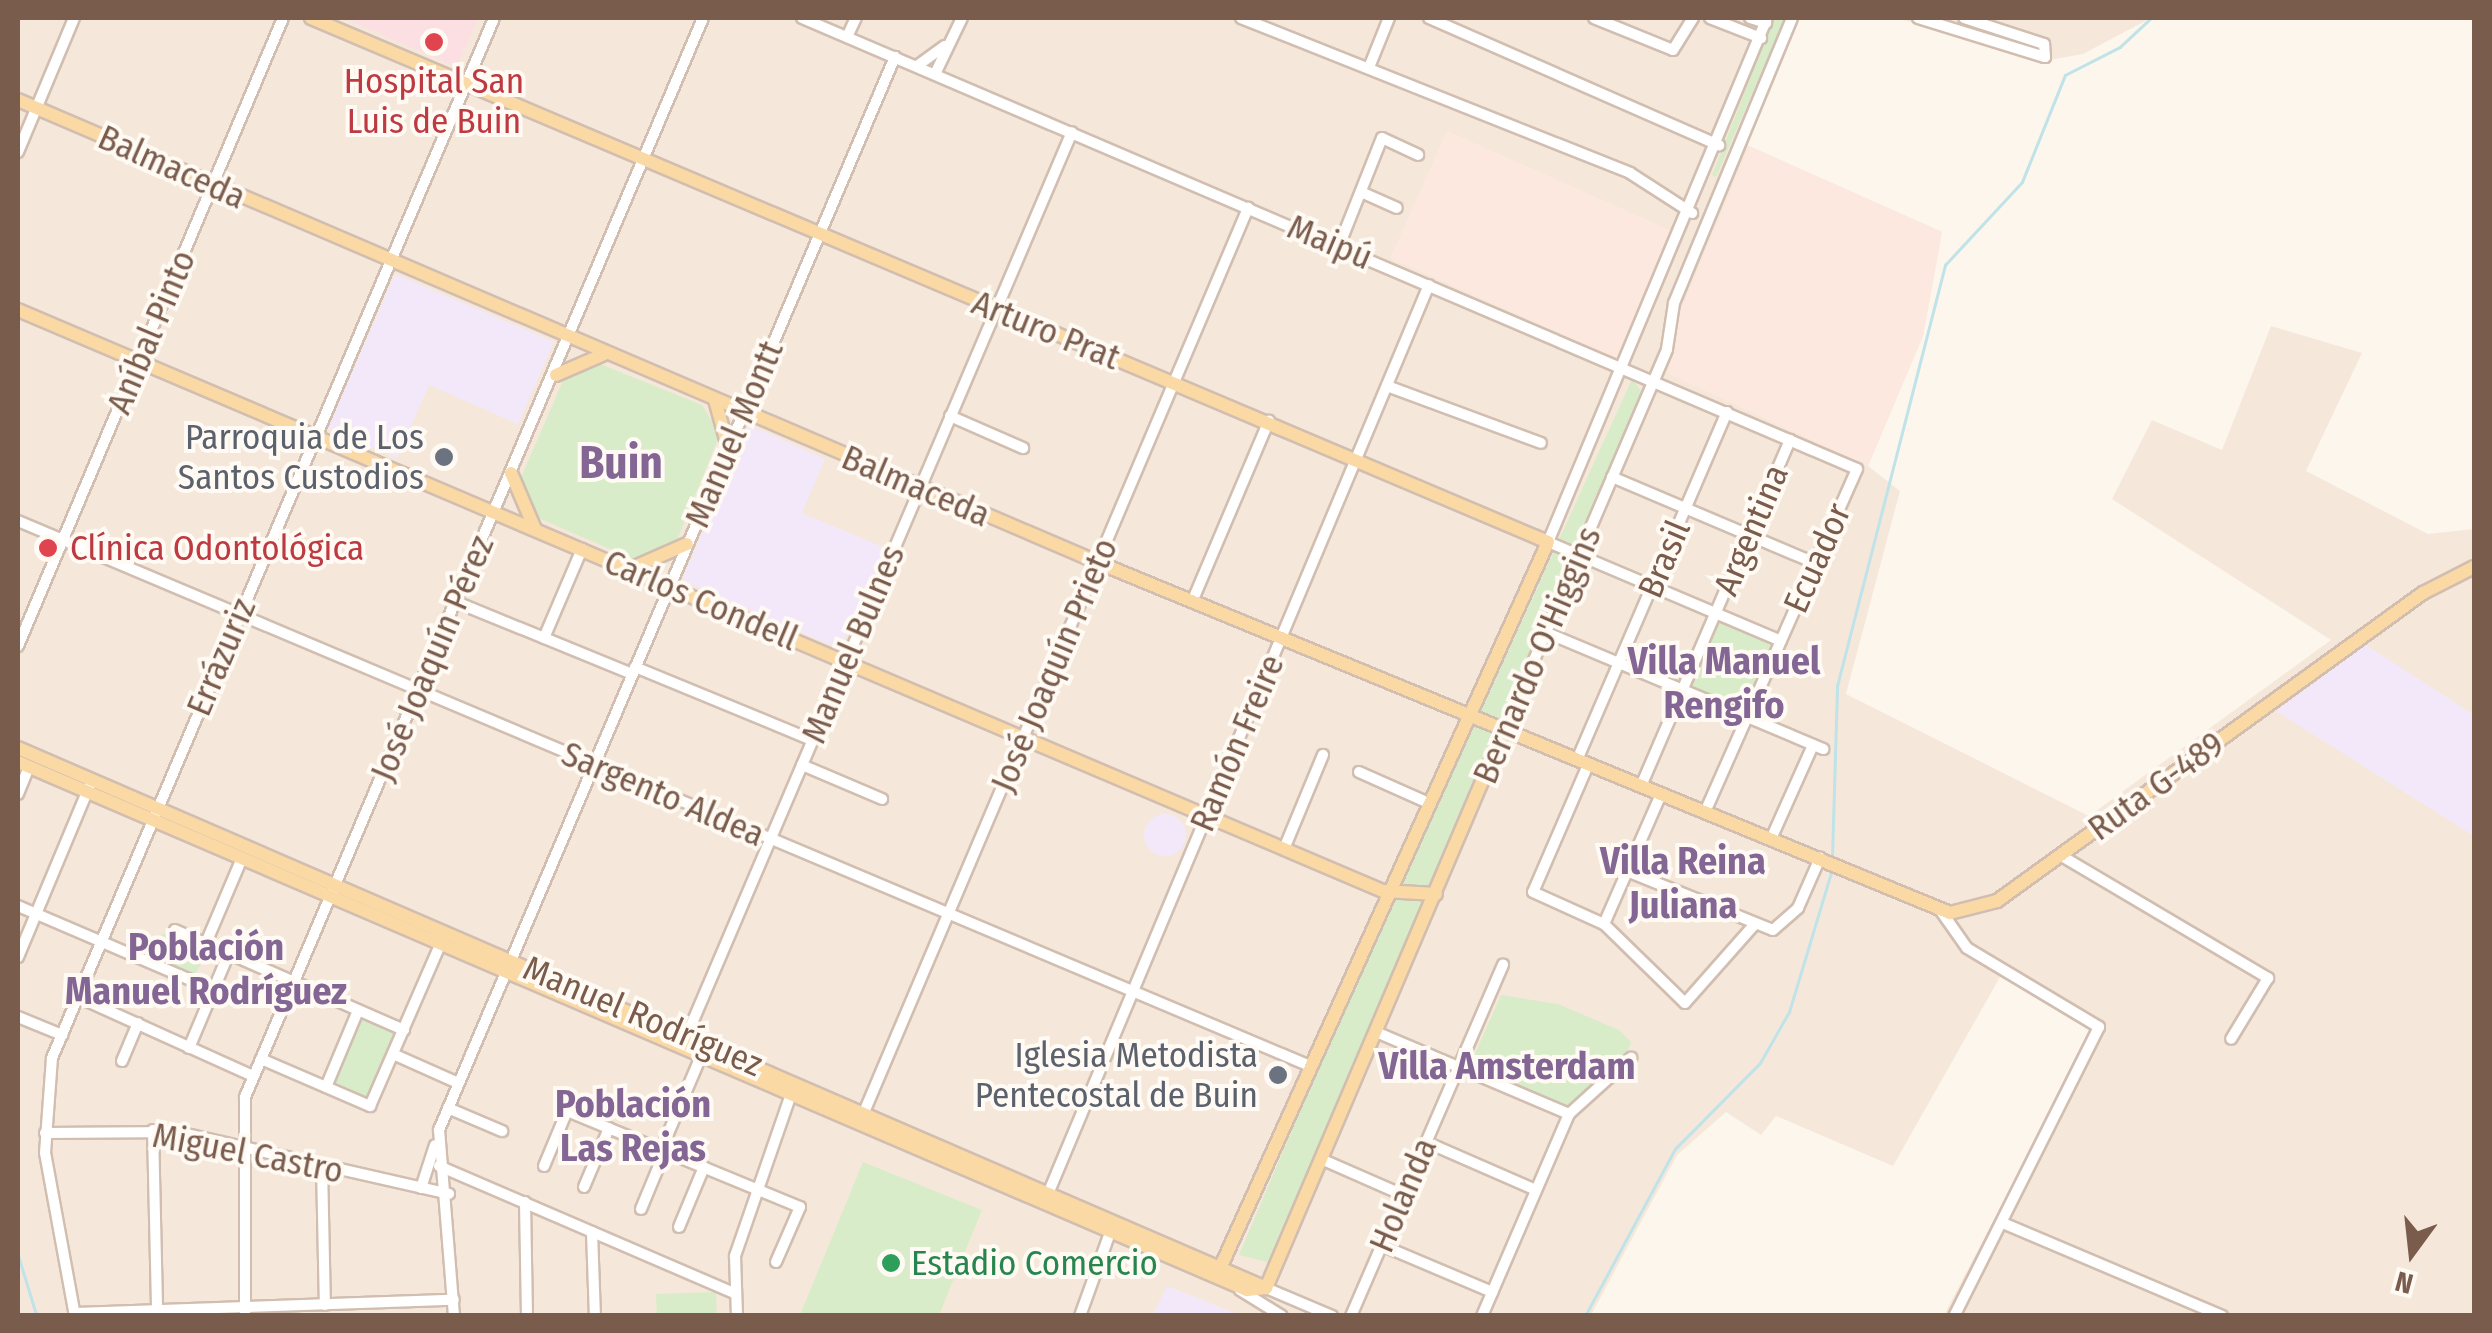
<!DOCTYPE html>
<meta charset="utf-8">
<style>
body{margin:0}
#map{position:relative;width:2492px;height:1333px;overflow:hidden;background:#fdf6ec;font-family:"Fira Sans Condensed",sans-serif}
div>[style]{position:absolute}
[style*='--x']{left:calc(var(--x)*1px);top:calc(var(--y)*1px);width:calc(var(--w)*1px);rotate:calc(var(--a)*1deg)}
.residential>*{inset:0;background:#f5e8da}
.commercial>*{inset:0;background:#fde8e0;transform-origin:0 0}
.education>*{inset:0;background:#f3e8fa}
.round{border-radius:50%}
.medical>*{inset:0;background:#fbdfe3}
.green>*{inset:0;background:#d8ecc9;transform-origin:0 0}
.stream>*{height:2.5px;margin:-1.25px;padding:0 1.25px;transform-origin:1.25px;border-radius:1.25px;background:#bfe3e8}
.roads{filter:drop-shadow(2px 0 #d1beb0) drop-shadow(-2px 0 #d1beb0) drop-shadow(0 2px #d1beb0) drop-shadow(0 -2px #d1beb0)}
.minor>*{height:10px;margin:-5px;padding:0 5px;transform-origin:5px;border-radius:5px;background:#fff}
.major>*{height:12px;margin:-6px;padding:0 6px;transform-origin:6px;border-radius:6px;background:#fbd9a5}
.dots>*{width:28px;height:28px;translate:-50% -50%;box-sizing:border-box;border:5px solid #fffaf3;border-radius:50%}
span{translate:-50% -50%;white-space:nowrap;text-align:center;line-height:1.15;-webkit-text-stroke:8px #fffaf3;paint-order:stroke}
.health-label{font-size:35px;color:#be3a42}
.left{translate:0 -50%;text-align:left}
.street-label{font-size:35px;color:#7a5c4d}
.worship-label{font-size:35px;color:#5b616d}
.right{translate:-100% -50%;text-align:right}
.leisure-label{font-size:35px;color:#27864d}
.neighbourhood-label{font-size:38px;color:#846695;font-weight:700}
.district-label{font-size:45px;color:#846695;font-weight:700}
.frame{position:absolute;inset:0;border:20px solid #7a5c4d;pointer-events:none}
.north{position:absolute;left:2362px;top:1203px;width:100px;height:100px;-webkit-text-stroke:8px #fffaf3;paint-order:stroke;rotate:195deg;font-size:28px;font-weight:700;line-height:40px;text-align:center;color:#7a5c4d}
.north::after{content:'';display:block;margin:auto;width:35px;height:45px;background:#7a5c4d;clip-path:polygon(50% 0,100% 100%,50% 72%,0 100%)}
</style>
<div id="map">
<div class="residential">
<div style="clip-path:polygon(18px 18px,1800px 18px,1740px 142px,1942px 232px,1923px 336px,1868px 466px,1900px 491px,1846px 694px,2089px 816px,2331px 640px,2112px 499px,2152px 420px,2222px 450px,2271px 326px,2362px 353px,2306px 471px,2428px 534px,2474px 529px,2474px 1315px,1944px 1315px,2093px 1031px,2083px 1016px,2000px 977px,1893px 1166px,1776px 1116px,1761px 1135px,1726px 1112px,1677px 1155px,1591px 1315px,18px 1315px)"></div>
<div style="clip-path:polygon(1897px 18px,2151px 18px,2083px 54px,2044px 61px)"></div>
</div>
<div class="commercial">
<div style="left:1447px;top:131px;width:248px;height:139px;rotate:24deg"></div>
<div style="clip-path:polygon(1749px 146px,1942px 232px,1923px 336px,1867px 466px,1667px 373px,1681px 310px)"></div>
</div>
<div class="education">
<div style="clip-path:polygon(395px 274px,554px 342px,518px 424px,429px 385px,397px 458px,328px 429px)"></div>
<div style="clip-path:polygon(749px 425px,825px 459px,802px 513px,885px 548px,840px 649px,682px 580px)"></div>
<div style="clip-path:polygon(2366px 645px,2474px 715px,2474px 836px,2276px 711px)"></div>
<div class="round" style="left:1144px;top:814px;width:42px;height:42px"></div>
<div style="clip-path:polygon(1167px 1286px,1240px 1315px,1153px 1315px)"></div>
</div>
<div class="medical">
<div style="clip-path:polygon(344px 18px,478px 18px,457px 67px)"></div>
</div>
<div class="green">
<div style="clip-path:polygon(1774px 18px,1785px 18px,1716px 177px,1712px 175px)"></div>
<div style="clip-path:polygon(600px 364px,702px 405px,720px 434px,675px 545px,640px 562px,529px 514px,519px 482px,565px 376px)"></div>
<div style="clip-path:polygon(1632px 379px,1642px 392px,1271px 1263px,1239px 1255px,1457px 741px,1483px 707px)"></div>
<div style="left:1719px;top:622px;width:60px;height:71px;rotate:23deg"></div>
<div style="left:163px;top:933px;width:47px;height:27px;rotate:25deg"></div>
<div style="clip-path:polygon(1501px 995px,1558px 1004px,1619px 1030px,1631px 1042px,1627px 1054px,1570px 1109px,1469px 1067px)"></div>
<div style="left:361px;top:1014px;width:41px;height:78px;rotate:25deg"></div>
<div style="clip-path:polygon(863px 1162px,982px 1210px,939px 1315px,800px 1315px)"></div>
<div style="left:716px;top:1292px;width:23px;height:60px;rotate:88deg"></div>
</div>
<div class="stream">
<div style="--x:1832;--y:857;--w:171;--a:-88.3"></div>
<div style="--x:1837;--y:686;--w:435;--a:-75.6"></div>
<div style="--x:1945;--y:265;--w:113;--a:-47.1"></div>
<div style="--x:2022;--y:182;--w:115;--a:-68.1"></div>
<div style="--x:2065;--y:75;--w:62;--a:-27"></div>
<div style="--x:2120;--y:47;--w:42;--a:-43.1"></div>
<div style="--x:18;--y:1254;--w:65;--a:73"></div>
<div style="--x:1585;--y:1316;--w:190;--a:-61.7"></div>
<div style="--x:1675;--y:1149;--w:121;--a:-45.3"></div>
<div style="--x:1760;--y:1063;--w:59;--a:-60.4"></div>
<div style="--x:1789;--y:1012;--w:148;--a:-73.2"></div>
</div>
<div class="roads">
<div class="minor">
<div style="--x:802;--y:18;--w:1147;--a:23.15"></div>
<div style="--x:1857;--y:469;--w:375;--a:113.9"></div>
<div style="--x:1241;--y:18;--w:419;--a:21.7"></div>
<div style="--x:1630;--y:173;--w:74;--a:32.8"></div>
<div style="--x:1429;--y:18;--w:317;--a:23.7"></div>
<div style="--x:1594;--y:18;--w:85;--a:22.1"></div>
<div style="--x:1673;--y:50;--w:38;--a:-58"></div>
<div style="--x:1710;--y:18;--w:55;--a:21.4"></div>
<div style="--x:1750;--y:18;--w:17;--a:17"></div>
<div style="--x:1767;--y:18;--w:568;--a:112.68"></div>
<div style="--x:1548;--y:542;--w:253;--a:23"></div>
<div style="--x:1918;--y:18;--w:133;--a:17.1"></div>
<div style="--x:2045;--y:57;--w:13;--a:-94"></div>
<div style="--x:2044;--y:44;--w:84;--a:-162"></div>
<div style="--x:847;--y:37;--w:21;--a:-65"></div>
<div style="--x:1370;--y:65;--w:51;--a:-68"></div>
<div style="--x:917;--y:66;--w:34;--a:-36"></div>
<div style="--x:935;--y:74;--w:62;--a:-64.3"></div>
<div style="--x:18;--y:152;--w:145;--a:-67.3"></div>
<div style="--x:1361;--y:192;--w:39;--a:24"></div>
<div style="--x:1339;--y:246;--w:116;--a:-68.3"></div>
<div style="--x:1382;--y:138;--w:40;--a:25"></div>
<div style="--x:1387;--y:386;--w:164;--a:20.3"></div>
<div style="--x:950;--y:416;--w:80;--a:23.7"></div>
<div style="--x:1612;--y:477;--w:220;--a:23"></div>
<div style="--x:18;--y:521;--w:1400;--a:22.87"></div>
<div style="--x:456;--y:602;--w:190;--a:22.2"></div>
<div style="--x:1192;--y:602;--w:197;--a:-67"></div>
<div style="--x:1545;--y:632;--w:302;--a:22.8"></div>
<div style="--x:544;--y:638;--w:97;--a:-66.9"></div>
<div style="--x:18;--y:646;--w:682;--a:-67.12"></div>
<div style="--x:635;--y:667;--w:191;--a:22.4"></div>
<div style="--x:1504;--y:730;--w:414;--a:-66.8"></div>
<div style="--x:1667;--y:349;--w:47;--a:-81.3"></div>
<div style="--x:1674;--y:303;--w:308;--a:-67.5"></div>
<div style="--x:1577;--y:760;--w:379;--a:-66.7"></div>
<div style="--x:802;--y:765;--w:87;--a:23"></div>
<div style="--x:1588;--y:765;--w:138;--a:113.4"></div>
<div style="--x:1533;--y:892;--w:78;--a:24.3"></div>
<div style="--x:1604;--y:924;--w:113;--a:44.3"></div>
<div style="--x:1685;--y:1003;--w:106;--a:-48.5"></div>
<div style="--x:1359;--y:772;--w:71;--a:24"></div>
<div style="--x:1641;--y:786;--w:377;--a:-66.7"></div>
<div style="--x:18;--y:794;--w:29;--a:-68"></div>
<div style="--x:1771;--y:839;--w:103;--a:-65.9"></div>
<div style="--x:1284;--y:849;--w:102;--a:-67.5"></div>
<div style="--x:2060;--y:855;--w:242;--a:30.6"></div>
<div style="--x:2268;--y:978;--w:71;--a:121.2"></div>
<div style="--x:1627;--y:871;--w:157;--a:22"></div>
<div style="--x:1773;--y:930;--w:33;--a:-41"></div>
<div style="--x:1798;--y:908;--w:55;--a:-66.3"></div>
<div style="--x:18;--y:906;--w:213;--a:23.2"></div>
<div style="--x:1941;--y:911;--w:45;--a:54.9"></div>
<div style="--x:1967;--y:948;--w:154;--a:30.9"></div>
<div style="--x:2099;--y:1027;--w:323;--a:116.6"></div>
<div style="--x:1604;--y:924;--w:142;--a:-66.3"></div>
<div style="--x:175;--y:930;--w:250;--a:23.6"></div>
<div style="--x:206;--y:943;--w:92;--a:-67"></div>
<div style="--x:18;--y:957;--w:186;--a:-67.3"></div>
<div style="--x:78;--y:997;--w:192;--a:24.3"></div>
<div style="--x:18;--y:1017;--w:48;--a:22.2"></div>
<div style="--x:1376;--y:1032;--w:210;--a:23"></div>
<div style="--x:684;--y:1042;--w:989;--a:-66.91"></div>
<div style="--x:189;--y:1048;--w:103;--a:-67.2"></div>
<div style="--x:393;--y:1054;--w:71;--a:24"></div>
<div style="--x:261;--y:1059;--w:119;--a:23.3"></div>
<div style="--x:370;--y:1106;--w:178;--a:-66.5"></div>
<div style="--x:122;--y:1061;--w:41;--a:-67.2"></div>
<div style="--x:326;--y:1087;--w:80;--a:-67.3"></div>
<div style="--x:448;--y:1108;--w:59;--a:23.1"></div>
<div style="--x:862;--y:1117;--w:988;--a:-66.99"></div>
<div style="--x:153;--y:1130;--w:180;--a:88.7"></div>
<div style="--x:45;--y:1133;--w:132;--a:-0.4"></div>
<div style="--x:177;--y:1132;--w:279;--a:12.8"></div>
<div style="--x:1426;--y:1142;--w:120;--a:23.6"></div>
<div style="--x:661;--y:1150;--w:110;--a:-66.9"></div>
<div style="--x:1321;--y:1159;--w:90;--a:23.7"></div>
<div style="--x:322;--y:1166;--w:139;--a:88.8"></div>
<div style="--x:439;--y:1166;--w:323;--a:23.3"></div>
<div style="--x:544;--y:1166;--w:60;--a:-67.3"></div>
<div style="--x:567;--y:1111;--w:252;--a:22.4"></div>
<div style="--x:800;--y:1207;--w:60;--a:113.6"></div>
<div style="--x:584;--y:1187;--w:64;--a:-67"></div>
<div style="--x:421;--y:1188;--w:45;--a:-72"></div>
<div style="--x:1045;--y:1201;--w:993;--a:-67.26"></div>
<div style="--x:525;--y:1202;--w:114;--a:89"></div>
<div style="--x:641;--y:1209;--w:63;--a:-67.5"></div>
<div style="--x:2003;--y:1223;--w:238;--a:23"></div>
<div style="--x:679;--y:1227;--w:65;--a:-67.4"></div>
<div style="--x:592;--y:1232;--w:84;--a:88"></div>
<div style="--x:1381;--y:1245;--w:121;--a:22.9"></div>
<div style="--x:1266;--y:1288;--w:72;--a:23"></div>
<div style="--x:1240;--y:1290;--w:49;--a:31.8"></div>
<div style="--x:74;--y:1313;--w:380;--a:-2"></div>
<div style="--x:75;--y:1316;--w:166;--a:-100.4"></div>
<div style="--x:45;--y:1153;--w:95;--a:-85.8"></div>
<div style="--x:52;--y:1058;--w:1130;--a:-66.97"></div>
<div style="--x:245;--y:1316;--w:219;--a:-90"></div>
<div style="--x:245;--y:1097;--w:1172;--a:-67"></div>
<div style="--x:454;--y:1316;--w:187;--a:-94.6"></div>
<div style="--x:439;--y:1130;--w:1166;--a:-66.98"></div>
<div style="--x:737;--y:1316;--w:60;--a:-91.9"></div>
<div style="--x:735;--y:1256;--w:171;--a:-70.9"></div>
<div style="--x:1080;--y:1316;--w:95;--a:-70.2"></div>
<div style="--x:1351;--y:1316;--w:383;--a:-66.6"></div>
<div style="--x:1482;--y:1316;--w:220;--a:-66.7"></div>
<div style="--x:1569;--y:1114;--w:84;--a:-42.1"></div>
</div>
<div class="major">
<div style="--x:311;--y:18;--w:1343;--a:22.96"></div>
<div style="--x:1548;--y:542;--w:804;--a:114.3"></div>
<div style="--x:18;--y:100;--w:1181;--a:23.18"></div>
<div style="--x:1104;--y:565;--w:915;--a:22.36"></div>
<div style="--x:1950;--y:913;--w:49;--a:-14.3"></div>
<div style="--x:1997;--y:901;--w:526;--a:-35.87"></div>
<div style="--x:2423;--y:593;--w:57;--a:-27"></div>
<div style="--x:18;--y:310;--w:1484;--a:23.06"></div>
<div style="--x:1383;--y:891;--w:53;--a:3.2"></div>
<div style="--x:556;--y:375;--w:52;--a:-23.6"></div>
<div style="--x:715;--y:400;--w:49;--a:74.5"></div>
<div style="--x:511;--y:473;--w:61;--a:66.8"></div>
<div style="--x:630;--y:569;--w:62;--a:-23.7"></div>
<div style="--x:18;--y:748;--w:1360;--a:23.4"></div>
<div style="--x:18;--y:762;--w:1338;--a:23.25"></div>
<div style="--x:1247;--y:1290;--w:19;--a:-6"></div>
<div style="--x:1266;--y:1288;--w:607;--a:-66.9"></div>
</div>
</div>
<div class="dots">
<div style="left:434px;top:42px;background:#e0444e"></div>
<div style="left:444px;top:457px;background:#6b7280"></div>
<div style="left:48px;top:548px;background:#e0444e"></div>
<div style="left:1278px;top:1075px;background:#6b7280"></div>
<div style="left:891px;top:1263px;background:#2e9e5b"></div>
</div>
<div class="health-label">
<span style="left:434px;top:101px">Hospital San<br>Luis de Buin</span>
<span class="left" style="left:70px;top:548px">Clínica Odontológica</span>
</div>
<div class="street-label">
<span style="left:172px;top:167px;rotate:24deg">Balmaceda</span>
<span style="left:1330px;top:242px;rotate:23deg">Maipú</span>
<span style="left:1046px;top:330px;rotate:22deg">Arturo Prat</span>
<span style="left:151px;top:332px;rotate:-67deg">Aníbal Pinto</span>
<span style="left:734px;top:434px;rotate:-67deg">Manuel Montt</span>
<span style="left:916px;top:486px;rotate:23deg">Balmaceda</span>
<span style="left:1751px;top:530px;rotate:-67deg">Argentina</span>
<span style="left:1817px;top:558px;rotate:-66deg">Ecuador</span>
<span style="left:1664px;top:559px;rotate:-67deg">Brasil</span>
<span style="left:701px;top:600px;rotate:23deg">Carlos Condell</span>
<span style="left:853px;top:644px;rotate:-67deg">Manuel Bulnes</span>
<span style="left:1537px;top:655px;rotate:-67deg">Bernardo O'Higgins</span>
<span style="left:221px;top:657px;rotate:-67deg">Errázuriz</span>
<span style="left:432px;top:658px;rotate:-67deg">José Joaquín Pérez</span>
<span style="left:1054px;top:665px;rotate:-67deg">José Joaquín Prieto</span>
<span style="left:1237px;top:743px;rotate:-67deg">Ramón Freire</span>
<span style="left:2156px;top:786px;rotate:-36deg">Ruta G-489</span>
<span style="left:663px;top:794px;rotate:23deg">Sargento Aldea</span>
<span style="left:643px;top:1016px;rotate:23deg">Manuel Rodríguez</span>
<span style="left:248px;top:1153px;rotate:11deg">Miguel Castro</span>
<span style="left:1403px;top:1195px;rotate:-67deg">Holanda</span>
</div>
<div class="worship-label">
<span class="right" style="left:424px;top:457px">Parroquia de Los<br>Santos Custodios</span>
<span class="right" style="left:1258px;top:1075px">Iglesia Metodista<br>Pentecostal de Buin</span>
</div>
<div class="leisure-label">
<span class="left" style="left:911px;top:1263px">Estadio Comercio</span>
</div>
<div class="neighbourhood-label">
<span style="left:1724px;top:684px">Villa Manuel<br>Rengifo</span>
<span style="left:1683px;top:884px">Villa Reina<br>Juliana</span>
<span style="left:206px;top:970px">Población<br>Manuel Rodríguez</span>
<span style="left:1507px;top:1067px">Villa Amsterdam</span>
<span style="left:633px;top:1127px">Población<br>Las Rejas</span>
</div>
<div class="district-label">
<span style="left:621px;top:464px">Buin</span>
</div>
<div class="frame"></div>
<div class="north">N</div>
</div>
